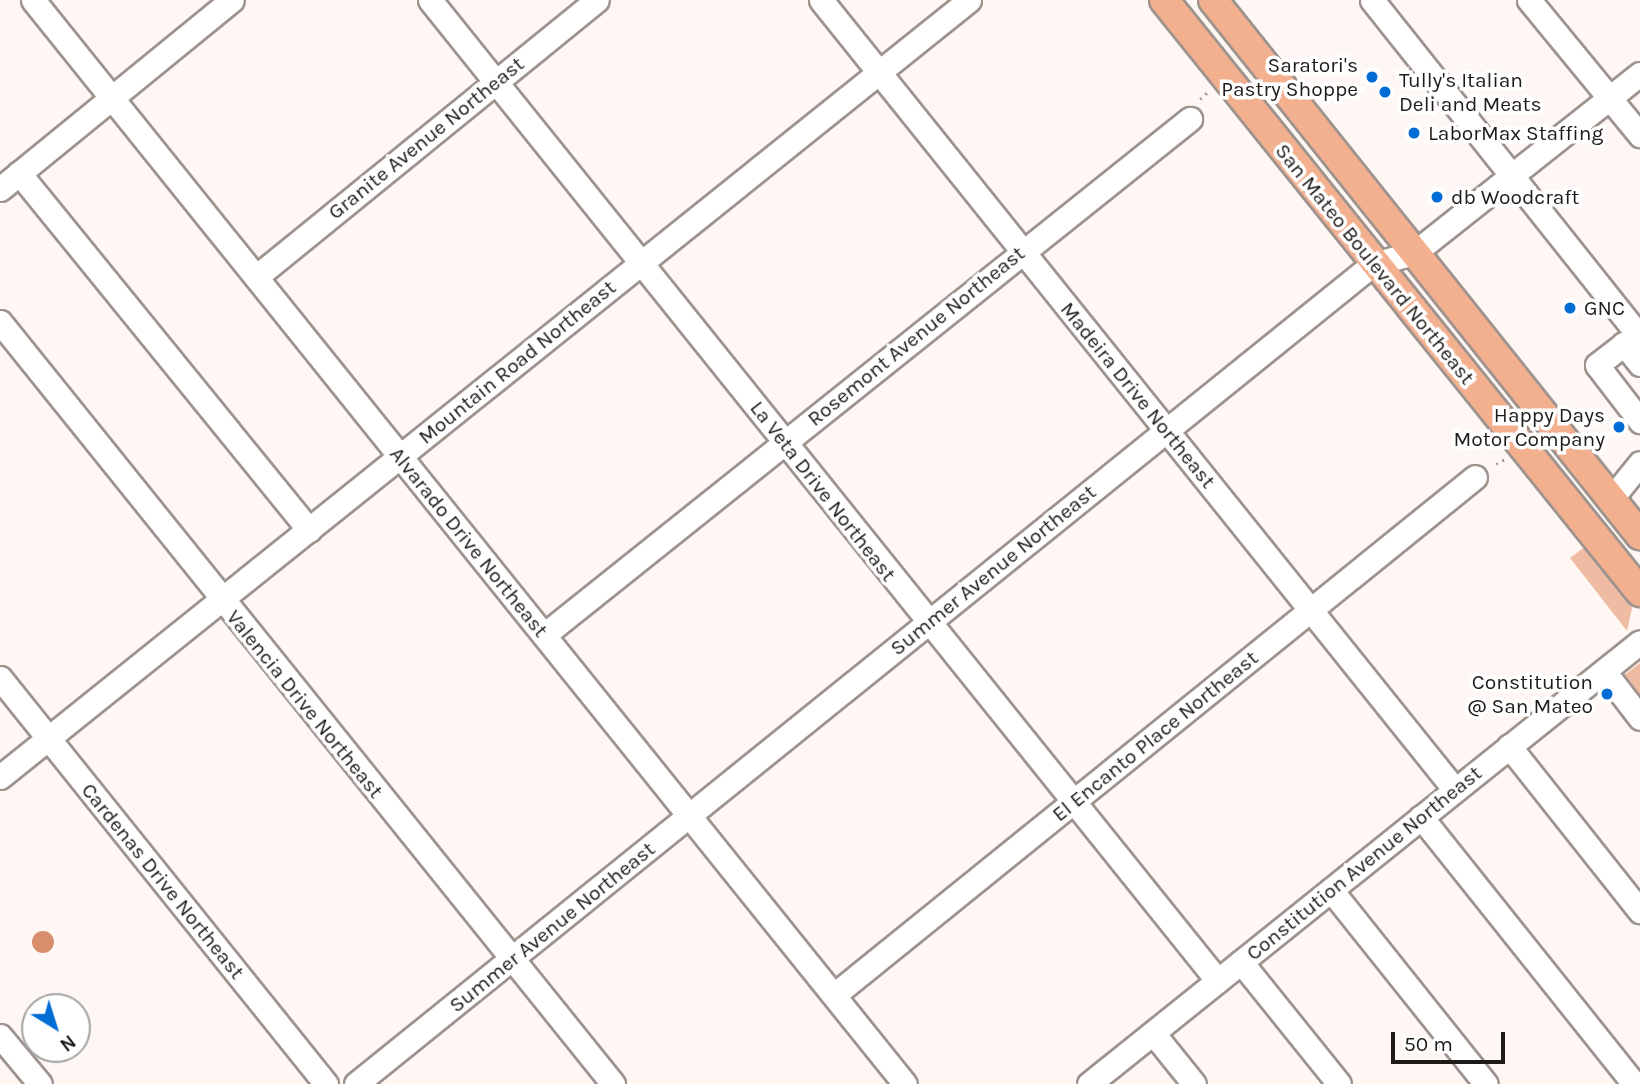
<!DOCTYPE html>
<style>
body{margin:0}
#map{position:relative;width:1640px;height:1084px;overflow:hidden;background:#fff7f4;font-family:Karla,sans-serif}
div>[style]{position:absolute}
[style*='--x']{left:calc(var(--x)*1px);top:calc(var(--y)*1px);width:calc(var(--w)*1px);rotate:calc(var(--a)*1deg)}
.green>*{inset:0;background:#f0bba3}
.water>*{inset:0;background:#d68e6d}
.round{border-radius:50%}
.path>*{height:2.5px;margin-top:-1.25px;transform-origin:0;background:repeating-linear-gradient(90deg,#a39d9a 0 2px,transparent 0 7px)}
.roads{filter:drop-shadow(2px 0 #9e938e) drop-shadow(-2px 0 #9e938e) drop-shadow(0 2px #9e938e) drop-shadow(0 -2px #9e938e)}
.minor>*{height:23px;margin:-11.5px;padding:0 11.5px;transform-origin:11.5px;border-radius:11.5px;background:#fff}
.major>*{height:28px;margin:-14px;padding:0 14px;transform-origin:14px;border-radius:14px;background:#f3b08f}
.dots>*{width:19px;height:19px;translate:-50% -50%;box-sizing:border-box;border:4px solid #fff;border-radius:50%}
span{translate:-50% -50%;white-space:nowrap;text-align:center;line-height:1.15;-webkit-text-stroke:7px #fff;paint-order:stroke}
.poi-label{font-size:21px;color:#1f1b19}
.right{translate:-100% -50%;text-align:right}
.left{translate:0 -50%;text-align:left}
.street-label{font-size:21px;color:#1f1b19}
.north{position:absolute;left:21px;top:993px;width:70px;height:70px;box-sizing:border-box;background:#fff;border:2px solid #a5a4a3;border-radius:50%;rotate:142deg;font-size:19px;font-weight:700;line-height:28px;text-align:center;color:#1f1b19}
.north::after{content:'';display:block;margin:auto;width:24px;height:32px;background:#006dd4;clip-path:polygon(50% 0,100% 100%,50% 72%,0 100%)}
.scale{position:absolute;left:1391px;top:1032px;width:114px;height:32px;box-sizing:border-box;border:4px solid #1f1b19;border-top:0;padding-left:9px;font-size:21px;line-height:24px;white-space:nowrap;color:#1f1b19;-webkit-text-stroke:5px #fff;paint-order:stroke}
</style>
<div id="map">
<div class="green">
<div style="clip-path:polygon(1586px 546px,1632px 608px,1627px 631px,1570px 558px)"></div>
<div style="clip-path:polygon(1640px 663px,1640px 714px,1615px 682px)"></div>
</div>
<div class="water">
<div class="round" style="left:32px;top:931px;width:22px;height:22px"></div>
</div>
<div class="path">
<div style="--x:1200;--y:99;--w:12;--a:-42"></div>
<div style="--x:1496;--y:464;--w:10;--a:-29"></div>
</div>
<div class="roads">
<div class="minor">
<div style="--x:33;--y:0;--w:1391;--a:51.19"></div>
<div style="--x:430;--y:0;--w:1258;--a:51.23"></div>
<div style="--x:821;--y:0;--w:1013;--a:51.25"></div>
<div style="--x:1372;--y:0;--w:431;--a:51.5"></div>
<div style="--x:1529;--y:0;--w:175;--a:50.6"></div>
<div style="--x:19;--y:173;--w:460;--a:50.9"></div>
<div style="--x:0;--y:189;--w:299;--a:-39.2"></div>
<div style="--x:256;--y:277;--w:439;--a:-39.1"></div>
<div style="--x:0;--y:322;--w:978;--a:51.18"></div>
<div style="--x:1640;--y:364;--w:26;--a:-129"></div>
<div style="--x:1624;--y:344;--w:34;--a:142"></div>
<div style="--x:1597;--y:365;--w:71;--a:52.5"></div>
<div style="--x:1611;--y:499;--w:46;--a:-51.1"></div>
<div style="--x:544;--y:635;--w:827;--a:-38.62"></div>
<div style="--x:1604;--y:671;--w:59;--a:52.5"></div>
<div style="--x:0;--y:678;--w:521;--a:51.24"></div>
<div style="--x:1509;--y:746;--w:211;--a:51.6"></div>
<div style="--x:0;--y:777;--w:1242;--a:-38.72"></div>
<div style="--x:1421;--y:817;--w:342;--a:51.4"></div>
<div style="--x:1331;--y:890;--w:248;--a:51.4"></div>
<div style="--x:1241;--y:962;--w:156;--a:51.2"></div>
<div style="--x:834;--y:995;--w:824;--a:-38.94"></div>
<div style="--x:1153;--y:1033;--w:65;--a:51.2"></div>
<div style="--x:0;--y:1036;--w:62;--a:50.2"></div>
<div style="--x:356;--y:1084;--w:1306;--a:-38.88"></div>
<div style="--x:1373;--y:264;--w:42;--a:-15"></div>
<div style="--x:1414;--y:253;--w:288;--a:-38.4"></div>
<div style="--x:1089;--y:1084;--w:706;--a:-38.74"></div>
</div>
<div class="major">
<div style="--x:1164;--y:0;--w:760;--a:51.2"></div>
<div style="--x:1213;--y:0;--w:685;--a:51.41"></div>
</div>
</div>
<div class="dots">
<div style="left:1372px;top:77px;background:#006dd4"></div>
<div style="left:1385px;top:92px;background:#006dd4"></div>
<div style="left:1414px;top:133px;background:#006dd4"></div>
<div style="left:1437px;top:197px;background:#006dd4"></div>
<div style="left:1570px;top:308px;background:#006dd4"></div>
<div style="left:1619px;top:427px;background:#006dd4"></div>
<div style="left:1607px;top:694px;background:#006dd4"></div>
</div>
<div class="poi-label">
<span class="right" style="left:1358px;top:77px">Saratori's<br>Pastry Shoppe</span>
<span class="left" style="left:1399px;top:92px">Tully's Italian<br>Deli and Meats</span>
<span class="left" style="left:1428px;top:133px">LaborMax Staffing</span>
<span class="left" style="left:1451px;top:197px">db Woodcraft</span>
<span class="left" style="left:1584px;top:308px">GNC</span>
<span class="right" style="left:1605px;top:427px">Happy Days<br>Motor Company</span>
<span class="right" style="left:1593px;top:694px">Constitution<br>@ San Mateo</span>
</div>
<div class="street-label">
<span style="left:426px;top:138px;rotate:-39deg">Granite Avenue Northeast</span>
<span style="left:1375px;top:264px;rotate:51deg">San Mateo Boulevard Northeast</span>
<span style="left:916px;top:336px;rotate:-39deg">Rosemont Avenue Northeast</span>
<span style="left:517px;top:362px;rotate:-39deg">Mountain Road Northeast</span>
<span style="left:1138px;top:395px;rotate:51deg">Madeira Drive Northeast</span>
<span style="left:823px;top:491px;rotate:52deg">La Veta Drive Northeast</span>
<span style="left:469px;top:542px;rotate:51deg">Alvarado Drive Northeast</span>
<span style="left:993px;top:570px;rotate:-39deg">Summer Avenue Northeast</span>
<span style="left:305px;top:704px;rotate:51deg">Valencia Drive Northeast</span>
<span style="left:1155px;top:736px;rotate:-39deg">El Encanto Place Northeast</span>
<span style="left:1364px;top:863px;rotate:-39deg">Constitution Avenue Northeast</span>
<span style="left:163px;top:881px;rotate:51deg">Cardenas Drive Northeast</span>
<span style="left:552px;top:927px;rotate:-39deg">Summer Avenue Northeast</span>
</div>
<div class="north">N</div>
<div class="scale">50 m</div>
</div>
